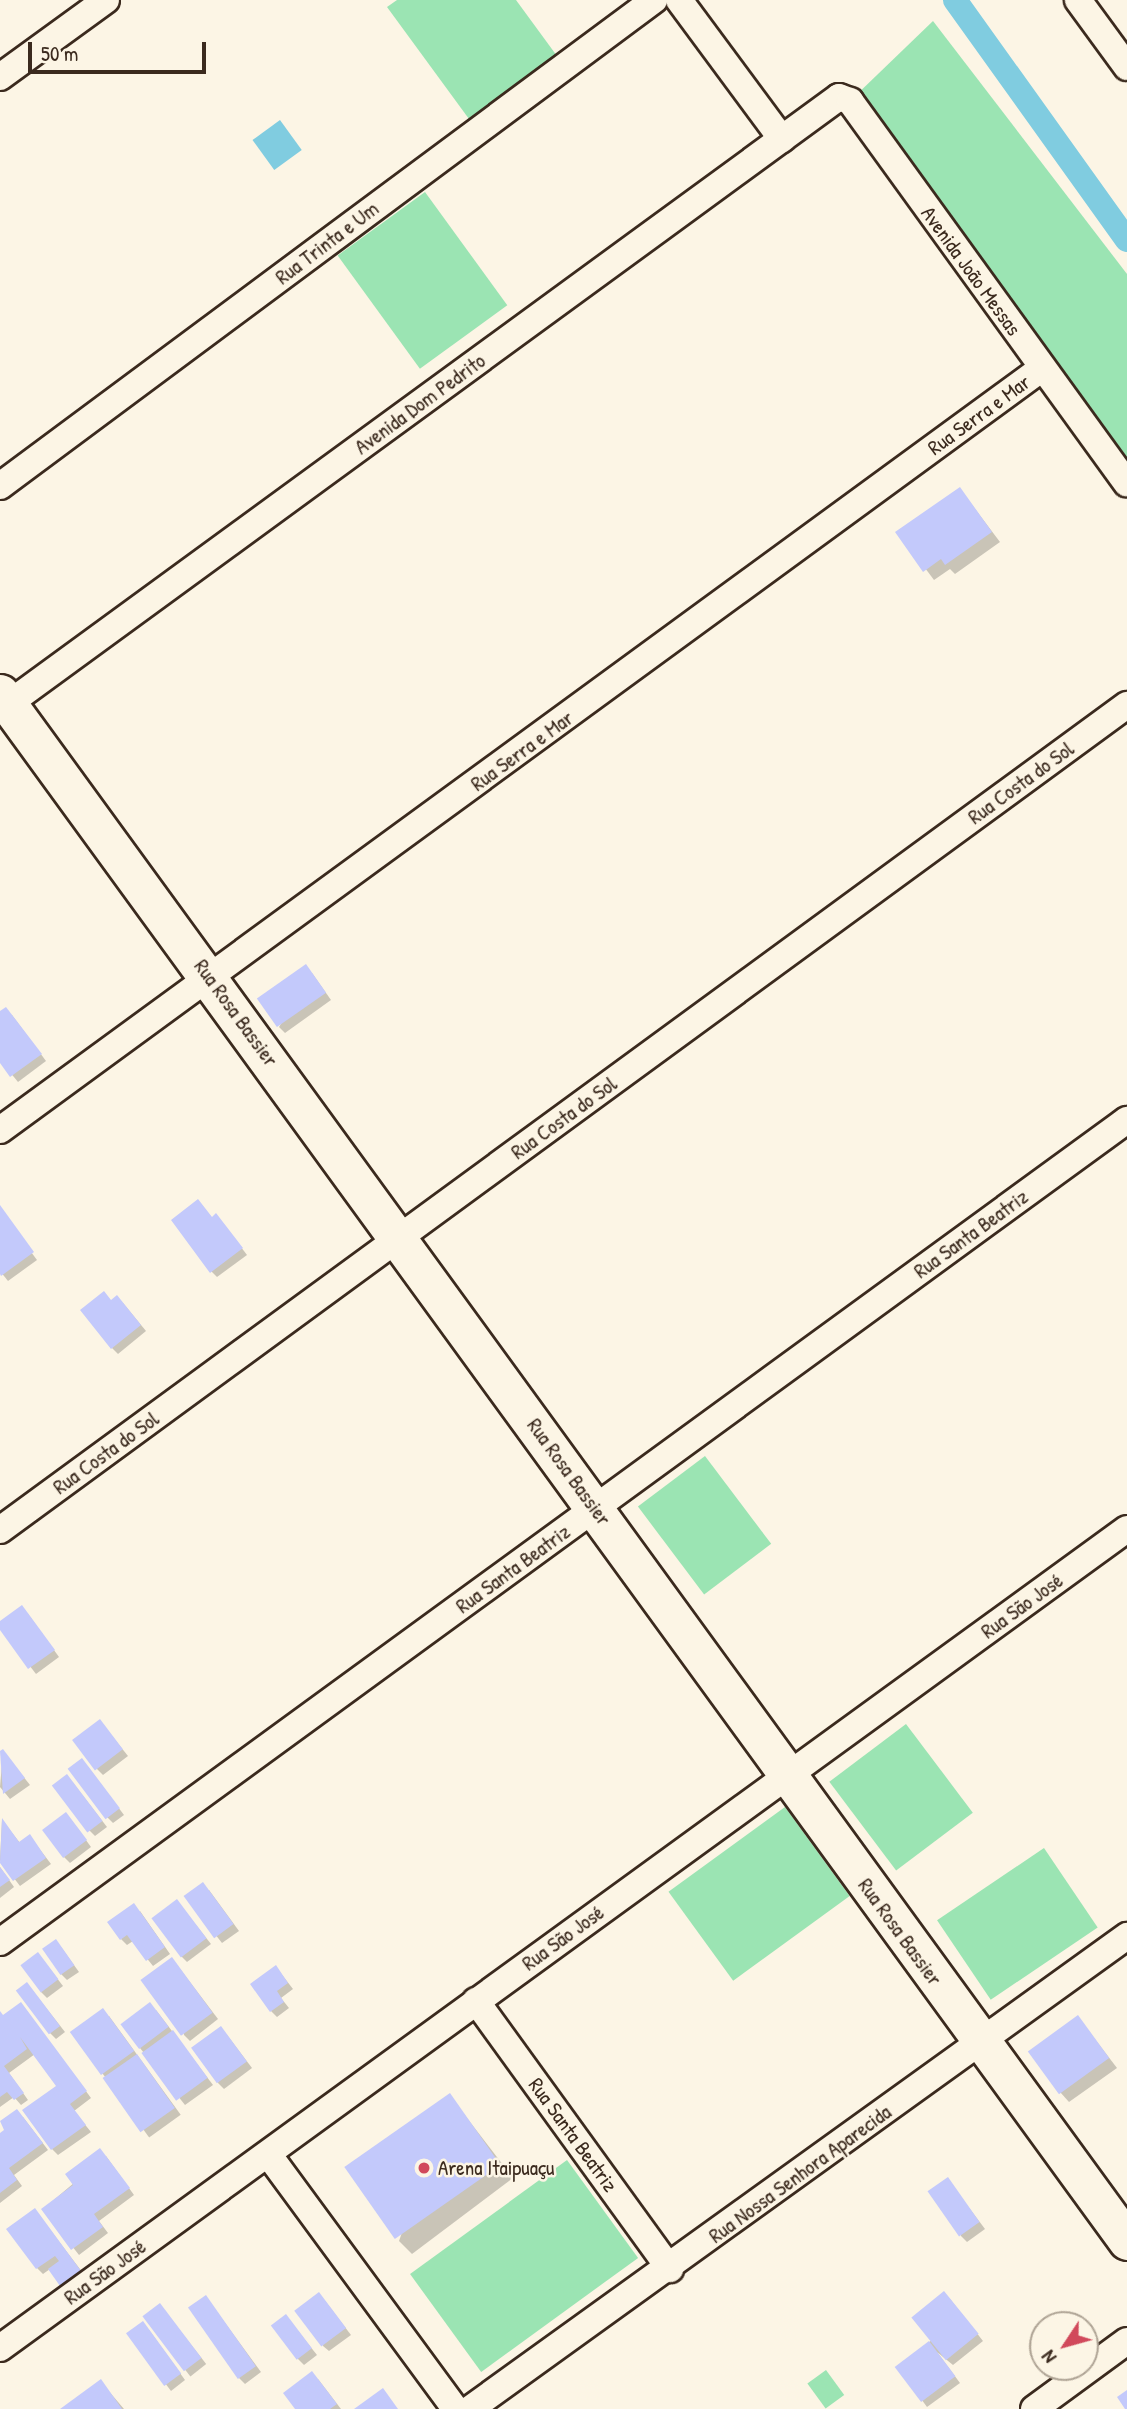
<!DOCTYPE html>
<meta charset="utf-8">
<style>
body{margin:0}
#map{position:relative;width:1127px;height:2409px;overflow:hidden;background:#fcf5e5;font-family:"Patrick Hand",sans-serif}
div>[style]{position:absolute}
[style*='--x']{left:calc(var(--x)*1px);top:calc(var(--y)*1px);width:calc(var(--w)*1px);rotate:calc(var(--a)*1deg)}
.green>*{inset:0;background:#9be4b3;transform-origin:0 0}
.water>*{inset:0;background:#80cce0;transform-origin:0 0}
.shadow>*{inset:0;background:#0003;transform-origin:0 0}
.canal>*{height:24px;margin:-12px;padding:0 12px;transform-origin:12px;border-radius:12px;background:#80cce0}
.building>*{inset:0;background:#c3c9fb;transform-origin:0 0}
.roads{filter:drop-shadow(2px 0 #3b2a1e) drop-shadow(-2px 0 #3b2a1e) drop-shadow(0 2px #3b2a1e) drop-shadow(0 -2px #3b2a1e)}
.street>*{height:26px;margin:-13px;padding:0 13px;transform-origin:13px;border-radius:13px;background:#fcf5e5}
.secondary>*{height:37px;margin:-18.5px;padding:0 18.5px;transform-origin:18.5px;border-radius:18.5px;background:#fcf5e5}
.dots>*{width:19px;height:19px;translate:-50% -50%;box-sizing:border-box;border:4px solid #fcf5e5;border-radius:50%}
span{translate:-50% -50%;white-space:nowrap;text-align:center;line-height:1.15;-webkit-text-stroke:5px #fcf5e5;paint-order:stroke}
.street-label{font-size:21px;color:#3b2a1e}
.poi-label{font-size:21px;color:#3b2a1e}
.left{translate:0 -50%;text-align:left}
.north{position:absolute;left:1029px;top:2311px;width:70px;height:70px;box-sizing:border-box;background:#fcf5e5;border:2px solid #afa495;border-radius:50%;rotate:234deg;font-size:19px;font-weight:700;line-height:28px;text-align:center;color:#3b2a1e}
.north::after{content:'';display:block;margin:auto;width:24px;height:32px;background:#d1495b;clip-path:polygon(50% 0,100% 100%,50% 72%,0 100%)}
.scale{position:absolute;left:28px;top:42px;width:178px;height:32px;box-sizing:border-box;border:4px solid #3b2a1e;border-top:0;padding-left:9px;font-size:21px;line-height:24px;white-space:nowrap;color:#3b2a1e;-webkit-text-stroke:5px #fcf5e5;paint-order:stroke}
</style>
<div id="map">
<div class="green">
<div style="clip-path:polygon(397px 0,516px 0,557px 56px,469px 119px,387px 7px)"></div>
<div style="clip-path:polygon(933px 21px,1127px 274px,1127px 477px,850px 101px)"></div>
<div style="left:425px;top:192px;width:140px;height:108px;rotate:54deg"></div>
<div style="left:705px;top:1456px;width:110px;height:84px;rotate:53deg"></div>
<div style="left:906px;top:1724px;width:111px;height:96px;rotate:53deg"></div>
<div style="left:785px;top:1807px;width:110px;height:144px;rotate:54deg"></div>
<div style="left:1044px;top:1848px;width:96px;height:129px;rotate:56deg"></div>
<div style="left:567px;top:2160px;width:121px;height:194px;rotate:54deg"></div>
<div style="left:826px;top:2370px;width:31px;height:23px;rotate:54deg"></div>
</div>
<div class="water">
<div style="left:280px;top:120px;width:37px;height:34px;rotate:54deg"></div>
</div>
<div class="shadow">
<div style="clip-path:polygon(960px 489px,1000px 542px,955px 574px,950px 569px,934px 580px,898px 532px)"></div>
<div style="clip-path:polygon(312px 973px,331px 1000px,285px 1033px,279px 1027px)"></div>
<div style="clip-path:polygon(0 1013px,12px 1015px,46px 1061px,18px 1082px,0 1060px)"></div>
<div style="clip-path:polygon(0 1210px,37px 1260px,8px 1281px,0 1271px)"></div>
<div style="clip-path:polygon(213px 1218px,222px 1222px,247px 1255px,217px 1277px,211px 1271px)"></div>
<div style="clip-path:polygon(123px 1303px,146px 1331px,118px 1354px,112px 1348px)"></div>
<div style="clip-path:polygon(28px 1614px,59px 1657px,36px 1674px,0 1627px)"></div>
<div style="clip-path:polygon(100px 1721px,128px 1756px,103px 1775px,97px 1769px)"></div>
<div style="clip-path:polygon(3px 1751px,30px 1785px,10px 1799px,0 1787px)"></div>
<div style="clip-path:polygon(88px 1767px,124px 1815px,113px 1823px,107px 1817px)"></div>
<div style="clip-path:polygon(73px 1783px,107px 1827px,95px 1836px,89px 1830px)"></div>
<div style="clip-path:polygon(2px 1820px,20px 1843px,35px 1843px,51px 1864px,20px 1886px,0 1860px)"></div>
<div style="clip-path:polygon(72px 1821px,91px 1847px,70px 1863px,64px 1857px)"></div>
<div style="clip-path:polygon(0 1867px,14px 1887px,0 1898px)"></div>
<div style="clip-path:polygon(209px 1890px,239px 1931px,222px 1943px,186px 1897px)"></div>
<div style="clip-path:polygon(177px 1901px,211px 1944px,187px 1962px,181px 1956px)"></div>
<div style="clip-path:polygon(140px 1911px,170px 1954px,153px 1966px,133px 1941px,127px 1945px,121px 1939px)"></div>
<div style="clip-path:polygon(61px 1947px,79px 1972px,67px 1980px,61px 1974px)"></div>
<div style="clip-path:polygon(43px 1960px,63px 1986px,47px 1998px,41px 1992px)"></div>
<div style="clip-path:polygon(177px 1965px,218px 2019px,190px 2041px,184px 2035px)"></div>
<div style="clip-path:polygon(276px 1967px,293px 1989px,281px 1998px,289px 2008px,277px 2017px,271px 2011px)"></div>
<div style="clip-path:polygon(32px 1990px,65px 2032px,56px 2039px,50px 2033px)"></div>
<div style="clip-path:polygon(26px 2010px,91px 2098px,74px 2111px,91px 2132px,58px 2155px,52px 2149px,59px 2086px,35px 2054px,9px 2073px,28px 2100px,21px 2105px,14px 2097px,0 2107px,0 2013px,4px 2017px)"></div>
<div style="clip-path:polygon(156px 2010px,213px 2085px,185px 2105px,140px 2048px)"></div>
<div style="left:109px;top:2016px;width:122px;height:39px;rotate:54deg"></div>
<div style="clip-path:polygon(1078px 2017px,1117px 2068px,1069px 2102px,1060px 2092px)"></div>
<div style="clip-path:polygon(227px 2035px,252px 2068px,224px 2089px,218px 2083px)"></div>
<div style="clip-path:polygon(450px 2096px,513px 2178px,412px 2254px,399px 2241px)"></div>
<div style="clip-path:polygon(23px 2117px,48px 2150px,14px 2175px,22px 2186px,0 2203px,0 2135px)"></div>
<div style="clip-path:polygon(106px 2156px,134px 2195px,99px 2221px,108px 2233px,79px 2255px,43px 2209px)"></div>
<div style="clip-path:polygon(948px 2180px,985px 2229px,967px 2242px,961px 2236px)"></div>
<div style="clip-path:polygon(35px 2210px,86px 2277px,68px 2291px,50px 2269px,43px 2274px,37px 2268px)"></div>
<div style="clip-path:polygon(206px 2297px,261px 2372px,245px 2384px,239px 2378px)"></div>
<div style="clip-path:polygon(950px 2299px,983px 2341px,953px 2365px,937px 2352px,960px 2383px,927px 2407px,897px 2366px,932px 2340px)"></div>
<div style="clip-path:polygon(325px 2301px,351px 2335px,329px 2351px,323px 2346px)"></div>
<div style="left:160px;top:2305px;width:75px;height:20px;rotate:52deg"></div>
<div style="clip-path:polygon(286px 2316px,317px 2355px,304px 2365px,298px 2359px)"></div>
<div style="clip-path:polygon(149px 2330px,185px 2380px,171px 2391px,128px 2334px)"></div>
<div style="clip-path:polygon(318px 2379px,341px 2409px,297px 2409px)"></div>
<div style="clip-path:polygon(101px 2382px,124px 2409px,63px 2409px)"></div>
</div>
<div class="canal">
<div style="--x:955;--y:0;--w:295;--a:54.4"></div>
</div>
<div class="building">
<div style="clip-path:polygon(960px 487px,992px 532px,945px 565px,941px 559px,923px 572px,895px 532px)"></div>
<div style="left:306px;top:964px;width:35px;height:60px;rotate:55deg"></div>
<div style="clip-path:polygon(6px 1007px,42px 1054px,10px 1077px,0 1063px,0 1011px)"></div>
<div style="clip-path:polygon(198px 1199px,212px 1217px,216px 1213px,243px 1248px,210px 1273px,171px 1220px)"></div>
<div style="clip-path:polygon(0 1205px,34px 1252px,1px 1276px,0 1274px)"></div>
<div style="clip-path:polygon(104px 1291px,111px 1300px,117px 1295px,141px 1325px,111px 1349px,80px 1310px)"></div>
<div style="clip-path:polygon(22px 1605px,55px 1650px,28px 1669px,0 1630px,0 1621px)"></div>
<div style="left:100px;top:1719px;width:38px;height:35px;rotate:53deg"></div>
<div style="clip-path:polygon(3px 1749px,25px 1778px,3px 1794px,0 1751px)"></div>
<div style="left:82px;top:1758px;width:63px;height:18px;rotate:53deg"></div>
<div style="left:67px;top:1774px;width:59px;height:19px;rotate:53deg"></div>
<div style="left:66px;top:1812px;width:35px;height:30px;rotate:53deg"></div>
<div style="clip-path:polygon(2px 1818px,19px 1842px,30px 1834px,46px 1858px,13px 1881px,0 1863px)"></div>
<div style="clip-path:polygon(0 1867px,10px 1880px,0 1887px)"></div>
<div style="left:203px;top:1882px;width:52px;height:24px;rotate:54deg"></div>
<div style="left:177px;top:1899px;width:49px;height:32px;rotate:53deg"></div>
<div style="clip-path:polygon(134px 1903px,165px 1947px,146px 1961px,127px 1935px,120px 1940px,107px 1922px)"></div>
<div style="left:56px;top:1939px;width:32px;height:17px;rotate:55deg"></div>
<div style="left:38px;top:1952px;width:34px;height:22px;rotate:53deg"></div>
<div style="left:172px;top:1957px;width:69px;height:39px;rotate:54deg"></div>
<div style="clip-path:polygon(276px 1965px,288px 1983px,277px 1991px,284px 2002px,270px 2012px,250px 1984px)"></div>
<div style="left:27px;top:1982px;width:55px;height:14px;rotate:53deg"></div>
<div style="clip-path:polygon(21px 2002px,87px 2091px,70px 2104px,86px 2125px,51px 2150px,22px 2110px,56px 2086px,20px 2037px,27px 2049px,4px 2066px,24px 2093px,14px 2100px,7px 2092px,0 2097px,0 2011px,3px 2015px)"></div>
<div style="left:150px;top:2002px;width:31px;height:37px;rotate:53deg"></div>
<div style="left:103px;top:2008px;width:53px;height:41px;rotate:54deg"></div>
<div style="left:1078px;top:2015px;width:53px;height:62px;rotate:54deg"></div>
<div style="left:221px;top:2026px;width:44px;height:37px;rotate:54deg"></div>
<div style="left:173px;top:2030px;width:59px;height:39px;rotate:54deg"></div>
<div style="left:137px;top:2054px;width:66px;height:42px;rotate:55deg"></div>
<div style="left:450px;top:2093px;width:88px;height:129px;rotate:55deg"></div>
<div style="clip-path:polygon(17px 2109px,43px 2143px,9px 2168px,17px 2180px,0 2193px,0 2133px,4px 2130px,0 2121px)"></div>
<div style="clip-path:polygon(100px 2148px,130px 2188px,94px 2214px,103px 2227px,71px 2250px,41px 2209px,73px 2185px,65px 2174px)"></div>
<div style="left:948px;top:2177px;width:55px;height:25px;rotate:55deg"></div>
<div style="clip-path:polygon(35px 2208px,81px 2271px,60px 2286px,48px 2269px,59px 2261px,55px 2256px,36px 2269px,6px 2229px)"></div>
<div style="left:944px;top:2291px;width:55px;height:42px;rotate:51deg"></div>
<div style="left:319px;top:2292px;width:45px;height:31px;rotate:53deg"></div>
<div style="left:206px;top:2295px;width:87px;height:22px;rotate:55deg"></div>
<div style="left:160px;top:2303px;width:69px;height:22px;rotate:53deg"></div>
<div style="left:286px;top:2314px;width:43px;height:19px;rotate:53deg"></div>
<div style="left:143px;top:2321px;width:65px;height:21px;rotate:54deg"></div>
<div style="left:929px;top:2341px;width:44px;height:43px;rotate:53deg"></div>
<div style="clip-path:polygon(312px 2371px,337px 2404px,330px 2409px,295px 2409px,283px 2393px)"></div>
<div style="clip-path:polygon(101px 2379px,122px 2409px,60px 2409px)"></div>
<div style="clip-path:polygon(383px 2388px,398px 2409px,354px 2409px)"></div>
<div style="clip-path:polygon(1127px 2390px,1127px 2409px,1125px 2409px,1117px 2397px)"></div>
</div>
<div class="roads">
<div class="street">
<div style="--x:679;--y:0;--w:173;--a:53.5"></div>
<div style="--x:1078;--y:0;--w:83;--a:53.8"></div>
<div style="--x:0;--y:77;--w:131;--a:-36"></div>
<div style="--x:0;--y:486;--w:815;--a:-36.62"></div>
<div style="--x:0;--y:710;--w:1039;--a:-36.15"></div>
<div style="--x:839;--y:97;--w:12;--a:20"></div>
<div style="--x:850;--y:101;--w:472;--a:54.1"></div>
<div style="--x:0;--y:1130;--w:1289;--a:-36.17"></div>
<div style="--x:0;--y:1530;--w:1397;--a:-36.21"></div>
<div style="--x:0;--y:1942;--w:1395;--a:-36.11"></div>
<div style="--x:476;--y:2001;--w:331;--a:54.1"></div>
<div style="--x:268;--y:2154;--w:316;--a:53.7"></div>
<div style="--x:0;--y:2348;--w:1393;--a:-36.01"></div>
<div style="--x:470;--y:2409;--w:810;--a:-35.75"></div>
<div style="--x:1034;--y:2409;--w:115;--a:-36.2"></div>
</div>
<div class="secondary">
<div style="--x:0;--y:693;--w:1915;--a:53.94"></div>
</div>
</div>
<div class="dots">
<div style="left:424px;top:2168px;background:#d1495b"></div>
</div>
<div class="street-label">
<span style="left:327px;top:243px;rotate:-37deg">Rua Trinta e Um</span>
<span style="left:971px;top:271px;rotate:54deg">Avenida João Messas</span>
<span style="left:420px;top:404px;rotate:-36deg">Avenida Dom Pedrito</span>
<span style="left:979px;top:415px;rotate:-36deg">Rua Serra e Mar</span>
<span style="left:522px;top:751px;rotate:-36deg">Rua Serra e Mar</span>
<span style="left:1021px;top:783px;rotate:-36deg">Rua Costa do Sol</span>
<span style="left:236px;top:1013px;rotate:54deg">Rua Rosa Bassier</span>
<span style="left:564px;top:1118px;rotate:-36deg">Rua Costa do Sol</span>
<span style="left:971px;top:1234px;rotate:-36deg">Rua Santa Beatriz</span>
<span style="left:106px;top:1453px;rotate:-36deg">Rua Costa do Sol</span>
<span style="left:569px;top:1472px;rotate:54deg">Rua Rosa Bassier</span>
<span style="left:513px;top:1569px;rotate:-36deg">Rua Santa Beatriz</span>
<span style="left:1022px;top:1606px;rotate:-36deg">Rua São José</span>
<span style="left:900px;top:1932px;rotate:54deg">Rua Rosa Bassier</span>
<span style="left:563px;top:1938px;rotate:-36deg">Rua São José</span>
<span style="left:573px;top:2135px;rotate:54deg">Rua Santa Beatriz</span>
<span style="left:800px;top:2174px;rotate:-36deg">Rua Nossa Senhora Aparecida</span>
<span style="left:105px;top:2272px;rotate:-36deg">Rua São José</span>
</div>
<div class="poi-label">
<span class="left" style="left:438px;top:2168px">Arena Itaipuaçu</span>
</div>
<div class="north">N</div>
<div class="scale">50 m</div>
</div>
